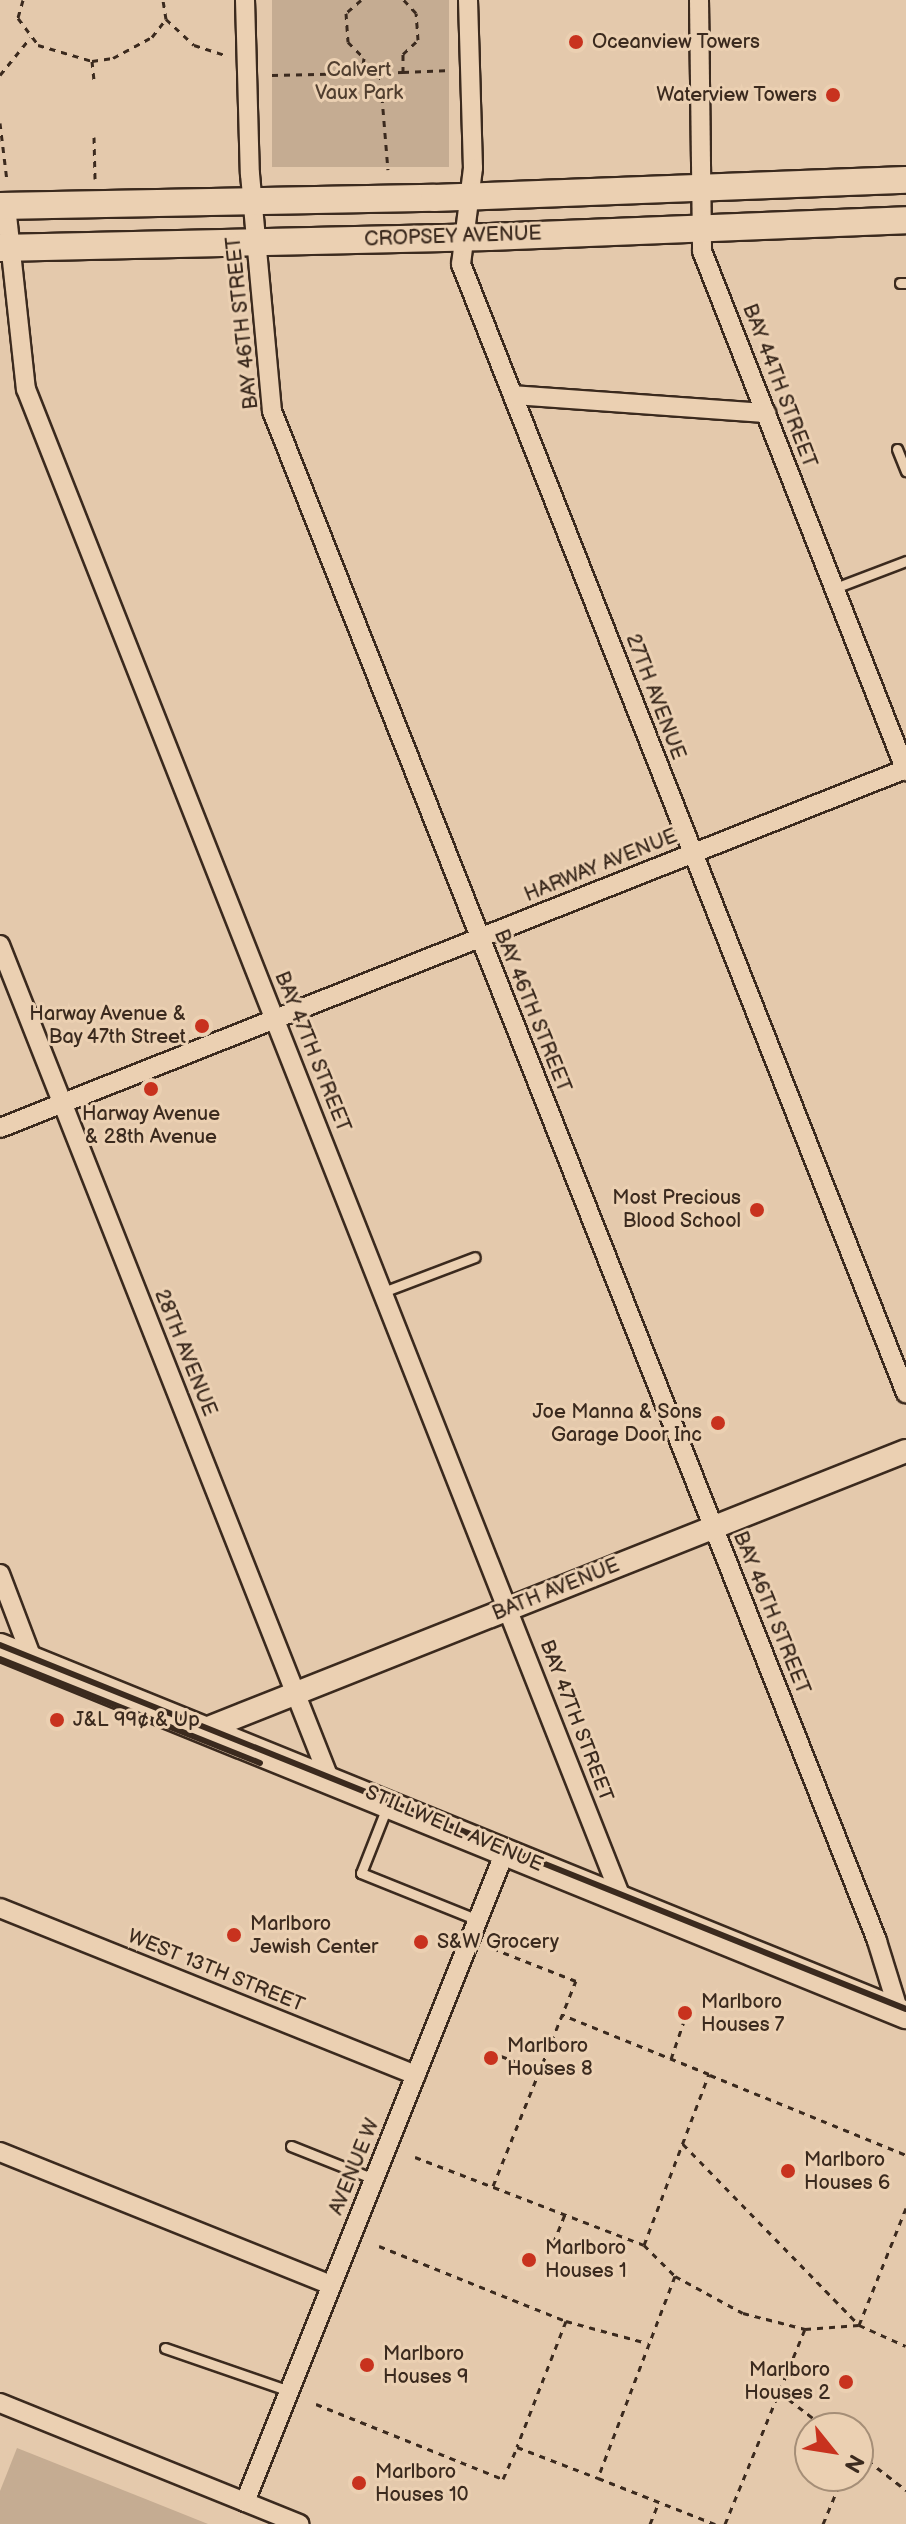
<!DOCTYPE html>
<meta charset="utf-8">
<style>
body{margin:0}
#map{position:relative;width:906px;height:2524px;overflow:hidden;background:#e4c9ac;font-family:"Balsamiq Sans",sans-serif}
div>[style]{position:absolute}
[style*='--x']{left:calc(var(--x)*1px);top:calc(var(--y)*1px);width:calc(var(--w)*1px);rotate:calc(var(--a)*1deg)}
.green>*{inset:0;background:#c5ac92;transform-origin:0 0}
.path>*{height:3px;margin-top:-1.5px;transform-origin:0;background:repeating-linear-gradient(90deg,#3b2a1e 0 6px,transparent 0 12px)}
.roads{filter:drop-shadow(2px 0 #3b2a1e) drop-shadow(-2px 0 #3b2a1e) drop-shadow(0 2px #3b2a1e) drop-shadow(0 -2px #3b2a1e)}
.service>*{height:9px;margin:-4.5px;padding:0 4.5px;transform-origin:4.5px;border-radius:4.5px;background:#ebd0b2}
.minor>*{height:18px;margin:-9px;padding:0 9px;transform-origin:9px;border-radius:9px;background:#ebd0b2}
.tertiary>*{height:22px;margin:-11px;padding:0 11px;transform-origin:11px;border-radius:11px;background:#ebd0b2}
.secondary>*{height:26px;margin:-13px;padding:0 13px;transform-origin:13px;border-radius:13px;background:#ebd0b2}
.rail>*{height:6px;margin:-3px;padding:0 3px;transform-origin:3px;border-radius:3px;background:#3b2a1e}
.dots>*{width:22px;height:22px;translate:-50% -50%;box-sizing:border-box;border:4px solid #ebd0b2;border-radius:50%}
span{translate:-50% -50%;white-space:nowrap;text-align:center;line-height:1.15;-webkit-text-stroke:6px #ebd0b2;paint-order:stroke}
.poi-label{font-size:20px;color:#3b2a1e}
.left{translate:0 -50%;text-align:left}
.right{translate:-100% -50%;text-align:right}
.park-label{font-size:20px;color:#503e2f}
.street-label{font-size:20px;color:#3b2a1e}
.north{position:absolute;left:794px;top:2412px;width:80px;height:80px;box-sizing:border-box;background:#ebd0b2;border:2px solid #a58e77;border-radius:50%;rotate:120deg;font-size:22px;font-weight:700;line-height:32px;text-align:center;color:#3b2a1e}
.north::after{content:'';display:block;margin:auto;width:28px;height:36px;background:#c8321e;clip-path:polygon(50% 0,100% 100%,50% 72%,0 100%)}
</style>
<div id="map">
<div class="green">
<div style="left:272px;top:0;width:177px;height:167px"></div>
<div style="clip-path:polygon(17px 2448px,143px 2498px,208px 2524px,0 2524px,0 2491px)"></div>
</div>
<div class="path">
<div style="--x:23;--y:0;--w:19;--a:106"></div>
<div style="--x:18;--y:18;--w:34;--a:53"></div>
<div style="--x:38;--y:45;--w:56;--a:16.5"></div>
<div style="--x:92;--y:61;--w:21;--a:-8"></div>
<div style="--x:113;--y:58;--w:44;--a:-28.3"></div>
<div style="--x:152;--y:37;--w:23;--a:-52"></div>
<div style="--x:166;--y:19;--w:19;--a:-99"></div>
<div style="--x:361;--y:0;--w:20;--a:139"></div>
<div style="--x:346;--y:13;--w:29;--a:86"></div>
<div style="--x:348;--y:42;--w:23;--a:45"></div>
<div style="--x:364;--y:58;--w:15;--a:98"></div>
<div style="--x:362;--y:73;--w:41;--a:-1.4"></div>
<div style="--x:403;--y:72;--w:18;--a:-90"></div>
<div style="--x:403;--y:54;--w:21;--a:-43"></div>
<div style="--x:418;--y:40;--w:27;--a:-94"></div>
<div style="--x:416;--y:13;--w:18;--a:-133"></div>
<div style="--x:166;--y:19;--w:38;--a:43"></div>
<div style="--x:194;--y:45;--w:33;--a:18"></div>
<div style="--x:92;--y:61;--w:20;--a:84"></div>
<div style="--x:403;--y:72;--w:48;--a:-2.4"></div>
<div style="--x:380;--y:73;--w:97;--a:85.3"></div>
<div style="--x:0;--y:75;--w:48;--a:-51"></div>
<div style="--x:272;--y:75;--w:90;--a:-1.3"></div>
<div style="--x:0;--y:123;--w:58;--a:83.1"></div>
<div style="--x:94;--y:137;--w:42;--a:88.6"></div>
<div style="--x:501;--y:2056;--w:43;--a:20.6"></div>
<div style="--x:671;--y:2059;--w:40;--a:-71.1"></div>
<div style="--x:710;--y:2075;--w:212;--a:22.2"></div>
<div style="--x:683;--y:2144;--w:252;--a:45.8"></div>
<div style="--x:859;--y:2325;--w:126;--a:-68.1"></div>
<div style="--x:415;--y:2157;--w:245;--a:21"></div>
<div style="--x:644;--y:2245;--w:183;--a:-69.2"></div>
<div style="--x:709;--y:2074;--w:157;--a:-158"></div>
<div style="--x:493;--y:2186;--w:221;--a:-68"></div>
<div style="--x:576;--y:1981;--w:85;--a:-158.6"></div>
<div style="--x:644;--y:2245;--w:44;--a:45"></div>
<div style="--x:675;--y:2276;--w:77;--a:28.6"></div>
<div style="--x:743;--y:2313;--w:64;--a:14.5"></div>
<div style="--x:805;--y:2329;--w:54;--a:-4.2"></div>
<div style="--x:859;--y:2325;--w:51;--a:24.1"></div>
<div style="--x:379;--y:2246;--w:201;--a:21.9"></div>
<div style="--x:566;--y:2321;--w:135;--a:111.3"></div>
<div style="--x:549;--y:2254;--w:43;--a:-68.2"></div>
<div style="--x:675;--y:2276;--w:216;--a:110.9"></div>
<div style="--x:598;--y:2478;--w:126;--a:21.5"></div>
<div style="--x:566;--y:2321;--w:84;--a:15.2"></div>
<div style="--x:779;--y:2392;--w:59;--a:37.5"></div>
<div style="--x:316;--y:2404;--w:201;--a:21.9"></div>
<div style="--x:503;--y:2479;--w:35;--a:-66"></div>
<div style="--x:517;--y:2447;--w:87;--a:20.9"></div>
<div style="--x:858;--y:2453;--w:61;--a:37.6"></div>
<div style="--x:650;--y:2524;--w:24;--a:-68"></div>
<div style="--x:725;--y:2524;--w:211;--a:-67.7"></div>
<div style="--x:823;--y:2524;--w:52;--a:-67.4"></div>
</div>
<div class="roads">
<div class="service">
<div style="--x:900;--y:283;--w:6;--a:0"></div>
<div style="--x:897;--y:449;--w:24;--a:68"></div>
<div style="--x:835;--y:588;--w:76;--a:-20.8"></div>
<div style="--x:383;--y:1292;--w:98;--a:-20.8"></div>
<div style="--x:387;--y:1807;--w:71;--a:111.5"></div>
<div style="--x:361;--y:1873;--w:126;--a:21.9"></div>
<div style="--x:291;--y:2146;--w:89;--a:21.7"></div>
<div style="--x:165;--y:2348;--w:131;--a:19.1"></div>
</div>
<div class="minor">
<div style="--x:245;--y:0;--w:174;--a:88.4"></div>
<div style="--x:250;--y:174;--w:238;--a:84.7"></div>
<div style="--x:272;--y:411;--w:1645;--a:68.42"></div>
<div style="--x:877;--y:1941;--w:74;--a:72.8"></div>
<div style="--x:468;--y:0;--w:168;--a:88.3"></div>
<div style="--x:473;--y:168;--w:97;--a:97.1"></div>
<div style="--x:461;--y:264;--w:1214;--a:68.49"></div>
<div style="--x:699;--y:0;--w:251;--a:89.3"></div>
<div style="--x:702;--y:251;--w:559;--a:68.58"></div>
<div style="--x:6;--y:206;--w:184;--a:83.8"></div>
<div style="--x:26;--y:389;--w:1627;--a:68.47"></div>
<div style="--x:513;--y:395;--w:254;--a:4.1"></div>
<div style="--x:0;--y:945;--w:896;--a:68.45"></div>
<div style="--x:0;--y:1128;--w:975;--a:-21.62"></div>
<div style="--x:0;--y:1574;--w:93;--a:69.2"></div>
<div style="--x:0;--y:1908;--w:448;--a:21.9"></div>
<div style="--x:0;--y:2152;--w:357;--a:21.9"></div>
<div style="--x:0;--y:2403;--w:323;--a:22"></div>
<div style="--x:245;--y:2502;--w:703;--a:-68.21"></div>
</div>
<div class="tertiary">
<div style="--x:206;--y:1729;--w:753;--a:-21.66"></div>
</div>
<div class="secondary">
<div style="--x:0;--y:206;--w:434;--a:-1.1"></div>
<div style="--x:434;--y:198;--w:472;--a:-2.2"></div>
<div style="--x:0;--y:248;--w:489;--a:-1.3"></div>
<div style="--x:489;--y:237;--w:417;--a:-2.3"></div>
<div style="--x:0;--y:1647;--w:978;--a:22.11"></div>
</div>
</div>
<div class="rail">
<div style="--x:0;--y:1645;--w:976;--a:21.89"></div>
<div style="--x:0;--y:1659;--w:280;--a:21.8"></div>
</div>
<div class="dots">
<div style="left:576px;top:42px;background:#c8321e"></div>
<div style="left:833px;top:95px;background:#c8321e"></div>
<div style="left:202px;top:1026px;background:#c8321e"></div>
<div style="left:151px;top:1089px;background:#c8321e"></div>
<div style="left:757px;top:1210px;background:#c8321e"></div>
<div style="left:718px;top:1423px;background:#c8321e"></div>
<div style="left:57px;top:1720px;background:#c8321e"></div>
<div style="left:234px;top:1935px;background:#c8321e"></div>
<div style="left:421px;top:1942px;background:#c8321e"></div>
<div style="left:685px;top:2013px;background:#c8321e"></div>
<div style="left:491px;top:2058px;background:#c8321e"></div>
<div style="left:788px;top:2171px;background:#c8321e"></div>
<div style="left:529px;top:2260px;background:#c8321e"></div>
<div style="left:367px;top:2365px;background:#c8321e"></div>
<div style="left:846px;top:2382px;background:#c8321e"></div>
<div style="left:359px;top:2483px;background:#c8321e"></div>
</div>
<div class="poi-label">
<span class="left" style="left:592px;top:42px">Oceanview Towers</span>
<span class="right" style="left:817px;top:95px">Waterview Towers</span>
<span class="right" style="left:186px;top:1026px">Harway Avenue &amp;<br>Bay 47th Street</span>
<span style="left:151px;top:1126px">Harway Avenue<br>&amp; 28th Avenue</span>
<span class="right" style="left:741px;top:1210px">Most Precious<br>Blood School</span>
<span class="right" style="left:702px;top:1424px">Joe Manna &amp; Sons<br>Garage Door Inc</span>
<span class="left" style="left:73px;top:1720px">J&amp;L 99¢ &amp; Up</span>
<span class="left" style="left:250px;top:1936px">Marlboro<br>Jewish Center</span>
<span class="left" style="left:437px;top:1942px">S&amp;W Grocery</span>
<span class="left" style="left:701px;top:2014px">Marlboro<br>Houses 7</span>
<span class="left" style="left:507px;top:2058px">Marlboro<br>Houses 8</span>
<span class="left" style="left:804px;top:2172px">Marlboro<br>Houses 6</span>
<span class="left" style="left:545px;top:2260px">Marlboro<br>Houses 1</span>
<span class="left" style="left:383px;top:2366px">Marlboro<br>Houses 9</span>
<span class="right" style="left:830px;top:2382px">Marlboro<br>Houses 2</span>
<span class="left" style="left:375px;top:2484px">Marlboro<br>Houses 10</span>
</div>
<div class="park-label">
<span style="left:359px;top:82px">Calvert<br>Vaux Park</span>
</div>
<div class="street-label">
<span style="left:453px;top:237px;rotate:-2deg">CROPSEY AVENUE</span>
<span style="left:243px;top:323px;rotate:-96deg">BAY 46TH STREET</span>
<span style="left:779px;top:386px;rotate:69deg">BAY 44TH STREET</span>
<span style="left:655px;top:697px;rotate:69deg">27TH AVENUE</span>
<span style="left:601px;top:866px;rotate:-22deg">HARWAY AVENUE</span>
<span style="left:532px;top:1011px;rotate:68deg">BAY 46TH STREET</span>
<span style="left:312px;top:1052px;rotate:68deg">BAY 47TH STREET</span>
<span style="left:185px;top:1353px;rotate:68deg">28TH AVENUE</span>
<span style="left:556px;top:1590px;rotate:-22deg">BATH AVENUE</span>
<span style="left:771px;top:1613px;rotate:68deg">BAY 46TH STREET</span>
<span style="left:576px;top:1721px;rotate:69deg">BAY 47TH STREET</span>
<span style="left:454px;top:1829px;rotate:23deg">STILLWELL AVENUE</span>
<span style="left:216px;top:1971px;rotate:22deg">WEST 13TH STREET</span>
<span style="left:355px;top:2167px;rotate:-68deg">AVENUE W</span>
</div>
<div class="north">N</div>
</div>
